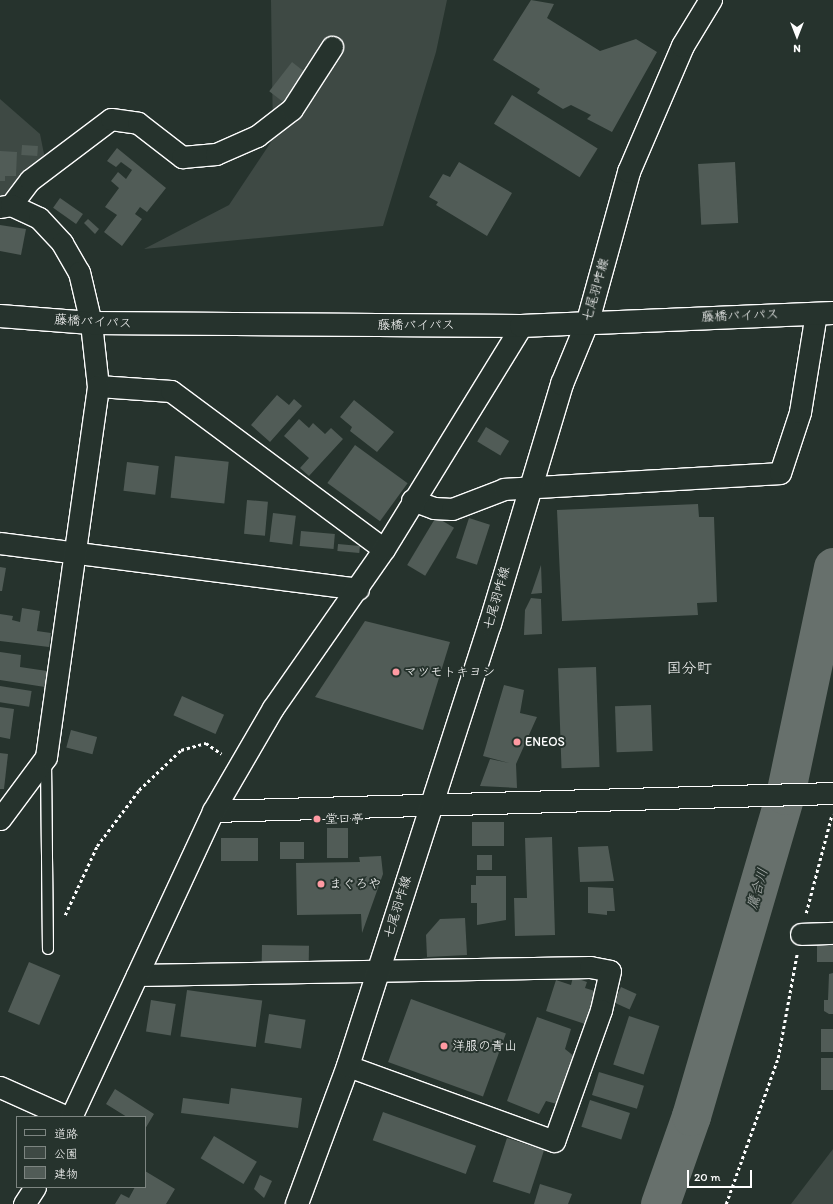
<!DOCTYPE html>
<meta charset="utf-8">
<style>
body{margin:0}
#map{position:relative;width:833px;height:1204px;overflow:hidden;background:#26332d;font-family:Itim,"Klee One",sans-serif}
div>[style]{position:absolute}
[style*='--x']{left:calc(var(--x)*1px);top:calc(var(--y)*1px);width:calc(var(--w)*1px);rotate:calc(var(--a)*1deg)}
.green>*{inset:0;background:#3e4944}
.river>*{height:39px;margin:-19.5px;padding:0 19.5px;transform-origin:19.5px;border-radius:19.5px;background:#67706c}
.building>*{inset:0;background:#515c57;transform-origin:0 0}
.path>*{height:2.5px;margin-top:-1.25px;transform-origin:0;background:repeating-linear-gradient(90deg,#fff 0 3px,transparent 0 6px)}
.roads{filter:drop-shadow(1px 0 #fff) drop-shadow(-1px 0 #fff) drop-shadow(0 1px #fff) drop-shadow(0 -1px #fff)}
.service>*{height:10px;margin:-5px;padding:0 5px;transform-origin:5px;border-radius:5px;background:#26332d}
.minor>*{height:21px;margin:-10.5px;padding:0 10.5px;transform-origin:10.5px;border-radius:10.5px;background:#26332d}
.primary>*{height:22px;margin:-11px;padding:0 11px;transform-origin:11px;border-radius:11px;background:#26332d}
.trunk>*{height:22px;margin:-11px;padding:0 11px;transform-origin:11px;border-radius:11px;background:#26332d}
.dots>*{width:11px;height:11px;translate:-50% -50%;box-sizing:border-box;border:2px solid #26332d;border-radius:50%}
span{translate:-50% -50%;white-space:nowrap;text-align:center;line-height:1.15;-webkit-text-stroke:4px #26332d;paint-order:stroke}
.street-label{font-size:13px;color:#fff}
.poi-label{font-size:13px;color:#fff}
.left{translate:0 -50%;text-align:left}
.water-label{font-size:14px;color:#b3b8b6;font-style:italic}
.quarter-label{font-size:15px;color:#fff}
.legend{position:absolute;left:16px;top:1116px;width:130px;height:72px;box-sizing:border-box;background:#26332d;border:1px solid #7d8581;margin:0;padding:5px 7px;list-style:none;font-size:12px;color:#fff}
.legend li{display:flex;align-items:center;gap:8px;height:20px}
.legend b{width:20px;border:1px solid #7d8581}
.north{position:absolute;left:777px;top:16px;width:40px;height:40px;-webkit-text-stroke:3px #26332d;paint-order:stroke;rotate:180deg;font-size:11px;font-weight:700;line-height:16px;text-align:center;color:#fff}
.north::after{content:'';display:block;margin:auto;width:14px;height:18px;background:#fff;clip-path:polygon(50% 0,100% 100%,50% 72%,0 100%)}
.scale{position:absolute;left:687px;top:1170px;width:65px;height:18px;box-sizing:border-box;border:2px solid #fff;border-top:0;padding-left:5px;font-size:12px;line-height:14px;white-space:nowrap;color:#fff;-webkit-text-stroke:3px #26332d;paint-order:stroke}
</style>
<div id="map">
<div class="green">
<div style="clip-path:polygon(271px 0,447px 0,436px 52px,383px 226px,144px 249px,229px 205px,273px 139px)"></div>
<div style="clip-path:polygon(0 99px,40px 134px,47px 169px,0 204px)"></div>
<div style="clip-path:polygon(833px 1149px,833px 1204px,791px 1204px)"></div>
</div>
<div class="river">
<div style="--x:660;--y:1204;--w:93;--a:-70.6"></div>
<div style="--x:691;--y:1116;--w:334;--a:-73.7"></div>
<div style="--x:785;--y:795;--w:233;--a:-78.1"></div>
</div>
<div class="building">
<div style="clip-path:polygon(531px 0,554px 4px,547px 18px,600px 51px,636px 39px,657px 52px,612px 132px,587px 119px,591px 115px,571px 105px,563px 109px,537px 93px,540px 89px,493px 60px)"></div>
<div style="left:292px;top:62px;width:23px;height:37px;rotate:38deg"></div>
<div style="left:512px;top:95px;width:101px;height:34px;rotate:32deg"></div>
<div style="left:22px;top:145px;width:16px;height:10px;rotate:4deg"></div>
<div style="clip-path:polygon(117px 148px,166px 188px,147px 212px,140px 207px,135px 214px,142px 219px,122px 246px,104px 232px,117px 215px,105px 207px,119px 188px,111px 181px,118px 172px,126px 179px,132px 170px,121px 162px,116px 167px,107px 161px)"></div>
<div style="clip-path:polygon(0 151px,17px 152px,16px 176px,5px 176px,5px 181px,0 181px)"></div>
<div style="clip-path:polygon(459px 162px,512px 193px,487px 236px,436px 205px,438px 202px,429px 197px,443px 174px,450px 177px)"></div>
<div style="left:735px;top:162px;width:61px;height:37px;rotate:87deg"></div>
<div style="left:60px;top:198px;width:28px;height:12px;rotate:35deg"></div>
<div style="clip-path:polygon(88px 219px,99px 229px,95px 234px,84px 223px)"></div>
<div style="clip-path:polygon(0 225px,26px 229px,21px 255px,0 251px)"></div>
<div style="clip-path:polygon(277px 395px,289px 405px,294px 399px,302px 406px,270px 442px,251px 425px)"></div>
<div style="clip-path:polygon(354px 400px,394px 432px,377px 452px,350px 431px,352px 427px,340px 417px)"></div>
<div style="clip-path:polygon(299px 419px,309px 428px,313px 423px,325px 434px,331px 428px,343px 439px,309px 476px,300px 468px,309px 458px,284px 436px)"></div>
<div style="left:486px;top:427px;width:27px;height:17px;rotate:31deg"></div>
<div style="left:355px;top:445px;width:65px;height:47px;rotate:36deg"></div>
<div style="left:175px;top:456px;width:54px;height:42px;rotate:6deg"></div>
<div style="left:127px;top:462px;width:32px;height:29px;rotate:7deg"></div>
<div style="left:247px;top:500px;width:21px;height:34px;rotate:5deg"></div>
<div style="clip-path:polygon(698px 504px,699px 517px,714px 517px,717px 602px,697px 603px,698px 615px,562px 621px,557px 510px)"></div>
<div style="left:273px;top:513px;width:23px;height:29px;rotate:7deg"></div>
<div style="left:436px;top:517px;width:21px;height:56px;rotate:31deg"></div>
<div style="left:469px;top:518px;width:22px;height:42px;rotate:18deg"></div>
<div style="left:301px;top:531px;width:34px;height:15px;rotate:5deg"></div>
<div style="left:338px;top:544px;width:22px;height:7px;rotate:5deg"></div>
<div style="clip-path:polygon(541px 565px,542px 593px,531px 594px)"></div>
<div style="clip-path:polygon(0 567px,6px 568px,2px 591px,0 591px)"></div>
<div style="clip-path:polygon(531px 598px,541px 599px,542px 634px,524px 635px,525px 610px)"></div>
<div style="clip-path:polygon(22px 608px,40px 611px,37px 631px,51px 633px,49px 647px,0 641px,0 614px,13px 616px,12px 620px,20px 622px)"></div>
<div style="clip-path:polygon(365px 621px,450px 642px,423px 730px,315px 697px)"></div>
<div style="clip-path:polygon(0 652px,21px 655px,20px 667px,47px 671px,45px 687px,0 680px)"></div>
<div style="left:596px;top:667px;width:100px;height:38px;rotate:88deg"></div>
<div style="clip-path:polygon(504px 685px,524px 690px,520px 713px,537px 717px,516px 764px,517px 788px,480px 786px,490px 759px,509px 763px,483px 756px)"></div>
<div style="left:0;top:686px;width:32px;height:16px;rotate:9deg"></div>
<div style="left:182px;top:696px;width:46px;height:21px;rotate:24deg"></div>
<div style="left:651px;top:705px;width:46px;height:36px;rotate:88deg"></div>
<div style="clip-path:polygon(0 707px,14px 709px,10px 739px,0 737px)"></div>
<div style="left:71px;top:730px;width:27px;height:18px;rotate:15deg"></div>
<div style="clip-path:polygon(0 753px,8px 754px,4px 789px,0 789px)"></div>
<div style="left:504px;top:822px;width:24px;height:32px;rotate:90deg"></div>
<div style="left:327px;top:828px;width:21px;height:30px"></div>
<div style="clip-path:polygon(552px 837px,555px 935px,515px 936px,514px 898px,527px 898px,525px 838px)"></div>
<div style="left:221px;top:838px;width:37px;height:23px"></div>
<div style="left:280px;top:842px;width:24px;height:17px"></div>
<div style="clip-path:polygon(608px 846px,614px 881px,580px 882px,578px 847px)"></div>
<div style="left:477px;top:855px;width:15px;height:15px"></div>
<div style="clip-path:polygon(381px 856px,383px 874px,362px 933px,361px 914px,297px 915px,296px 863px,360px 862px,359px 857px)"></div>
<div style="clip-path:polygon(476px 876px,506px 876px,506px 920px,477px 925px,477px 903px,471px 903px,471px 885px,476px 885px)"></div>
<div style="clip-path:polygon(588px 887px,613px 888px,615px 911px,607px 911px,607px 915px,588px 913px)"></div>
<div style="clip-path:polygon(465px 918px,467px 955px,427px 957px,426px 935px,440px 919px)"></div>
<div style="left:817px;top:942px;width:16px;height:20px"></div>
<div style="left:262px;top:945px;width:47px;height:18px;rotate:1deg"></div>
<div style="left:29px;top:962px;width:34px;height:54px;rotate:23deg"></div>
<div style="clip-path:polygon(833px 973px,833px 1014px,829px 1014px,824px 1011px,824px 1000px,828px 1000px,829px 974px)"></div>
<div style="clip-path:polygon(573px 977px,587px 982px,585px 988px,598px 992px,588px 1025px,546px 1011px,556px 980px,571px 985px)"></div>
<div style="left:621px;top:987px;width:17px;height:17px;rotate:24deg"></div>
<div style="left:187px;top:990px;width:76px;height:47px;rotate:8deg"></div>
<div style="left:411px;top:999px;width:101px;height:67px;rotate:20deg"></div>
<div style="left:151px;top:1000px;width:25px;height:32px;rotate:9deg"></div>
<div style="left:269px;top:1014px;width:37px;height:29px;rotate:9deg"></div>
<div style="left:629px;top:1016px;width:32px;height:51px;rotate:18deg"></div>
<div style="clip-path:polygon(537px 1017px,571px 1029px,565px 1049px,575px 1057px,557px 1104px,546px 1101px,539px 1114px,507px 1101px)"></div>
<div style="left:821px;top:1029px;width:12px;height:23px"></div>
<div style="left:821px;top:1058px;width:12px;height:32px"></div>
<div style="left:599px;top:1072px;width:47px;height:24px;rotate:17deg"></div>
<div style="clip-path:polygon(231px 1088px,302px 1098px,298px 1128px,181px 1113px,183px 1098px,229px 1104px)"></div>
<div style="clip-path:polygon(115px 1089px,154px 1114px,145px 1129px,145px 1117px,127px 1117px,106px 1104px)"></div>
<div style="left:590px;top:1100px;width:42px;height:28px;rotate:18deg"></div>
<div style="left:383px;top:1112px;width:99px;height:30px;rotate:20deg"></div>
<div style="left:214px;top:1136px;width:50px;height:26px;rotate:31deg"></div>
<div style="left:507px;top:1138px;width:39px;height:46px;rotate:18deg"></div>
<div style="clip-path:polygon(145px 1171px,175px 1189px,166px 1204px,115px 1204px,121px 1194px,129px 1198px,135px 1187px,145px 1187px)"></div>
<div style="clip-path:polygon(260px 1175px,272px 1181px,264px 1198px,254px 1189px)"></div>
<div style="clip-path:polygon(540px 1184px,572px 1194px,568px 1204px,534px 1204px)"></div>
</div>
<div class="path">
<div style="--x:806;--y:913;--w:102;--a:-75.3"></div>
<div style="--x:65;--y:915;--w:76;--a:-65.1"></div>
<div style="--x:97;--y:846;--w:70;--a:-53.1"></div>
<div style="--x:139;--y:790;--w:58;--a:-43.6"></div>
<div style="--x:181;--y:750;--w:26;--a:-16"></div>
<div style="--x:206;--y:743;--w:19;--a:35"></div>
<div style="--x:726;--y:1204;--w:155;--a:-70.4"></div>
<div style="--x:778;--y:1058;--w:107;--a:-79.7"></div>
</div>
<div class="roads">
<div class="service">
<div style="--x:46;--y:761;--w:188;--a:89.4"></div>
</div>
<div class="minor">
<div style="--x:11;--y:205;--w:31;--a:-53"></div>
<div style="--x:30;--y:180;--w:101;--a:-37"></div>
<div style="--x:111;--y:119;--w:27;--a:8"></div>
<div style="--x:138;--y:123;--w:56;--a:37.7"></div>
<div style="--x:182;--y:157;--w:34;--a:-5"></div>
<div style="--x:216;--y:154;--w:45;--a:-23.7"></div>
<div style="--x:257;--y:136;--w:44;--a:-37.6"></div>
<div style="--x:292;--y:109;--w:74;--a:-57.2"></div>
<div style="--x:0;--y:207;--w:11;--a:-10"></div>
<div style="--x:11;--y:205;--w:31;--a:25"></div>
<div style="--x:39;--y:218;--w:34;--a:47"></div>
<div style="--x:62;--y:243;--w:34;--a:60"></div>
<div style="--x:79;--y:272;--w:52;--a:76.8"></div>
<div style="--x:91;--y:323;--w:63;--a:83.7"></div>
<div style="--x:98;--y:386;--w:73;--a:3.9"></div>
<div style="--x:171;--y:391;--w:265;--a:36.6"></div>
<div style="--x:412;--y:500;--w:23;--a:20"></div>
<div style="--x:434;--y:508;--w:18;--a:3"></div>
<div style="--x:452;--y:509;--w:56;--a:-21"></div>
<div style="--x:504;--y:489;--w:276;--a:-3.3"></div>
<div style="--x:780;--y:473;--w:64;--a:-71.8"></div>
<div style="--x:800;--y:412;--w:100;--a:-80.8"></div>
<div style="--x:0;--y:543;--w:361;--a:7.3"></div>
<div style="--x:213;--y:811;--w:620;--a:-1.66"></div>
<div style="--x:0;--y:819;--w:77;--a:-53.4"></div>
<div style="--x:46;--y:757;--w:375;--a:-82"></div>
<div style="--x:801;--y:934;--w:32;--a:-2"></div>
<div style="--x:137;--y:975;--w:453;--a:-1"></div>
<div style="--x:590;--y:967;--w:20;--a:11"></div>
<div style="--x:610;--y:971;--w:40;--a:103"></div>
<div style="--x:601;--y:1010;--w:139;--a:109.7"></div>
<div style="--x:554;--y:1141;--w:219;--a:-160"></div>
<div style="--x:0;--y:1087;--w:73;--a:24.1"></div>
<div style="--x:71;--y:1117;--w:337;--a:-65.1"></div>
<div style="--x:213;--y:811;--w:119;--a:-59.8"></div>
<div style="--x:273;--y:708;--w:194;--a:-55.1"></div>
<div style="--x:384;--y:549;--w:262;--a:-58.4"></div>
<div style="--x:24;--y:1204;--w:20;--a:-57"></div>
</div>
<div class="primary">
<div style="--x:297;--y:1204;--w:147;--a:-69.7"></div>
<div style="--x:348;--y:1066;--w:464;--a:-72.2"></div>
<div style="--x:490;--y:624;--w:251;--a:-73.3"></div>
<div style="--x:562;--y:384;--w:68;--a:-67.6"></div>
<div style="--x:588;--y:321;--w:155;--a:-74.6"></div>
<div style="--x:629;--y:172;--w:137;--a:-66.8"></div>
<div style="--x:683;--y:46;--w:54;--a:-58.7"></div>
</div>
<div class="trunk">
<div style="--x:0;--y:316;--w:91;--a:4.4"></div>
<div style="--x:91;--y:323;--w:430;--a:0.4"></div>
<div style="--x:521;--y:326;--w:312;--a:-2.4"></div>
</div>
</div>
<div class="dots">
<div style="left:396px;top:672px;background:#ff9aa2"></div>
<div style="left:517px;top:742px;background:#ff9aa2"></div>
<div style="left:317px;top:819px;background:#ff9aa2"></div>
<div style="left:321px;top:884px;background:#ff9aa2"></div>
<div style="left:444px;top:1046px;background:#ff9aa2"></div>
</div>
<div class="street-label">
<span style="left:596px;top:290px;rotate:-74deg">七尾羽咋線</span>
<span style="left:740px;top:316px;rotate:-2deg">藤橋バイパス</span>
<span style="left:93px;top:322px;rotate:3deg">藤橋バイパス</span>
<span style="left:416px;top:325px">藤橋バイパス</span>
<span style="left:497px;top:598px;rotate:-74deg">七尾羽咋線</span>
<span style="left:398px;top:907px;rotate:-73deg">七尾羽咋線</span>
</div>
<div class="poi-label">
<span class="left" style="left:404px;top:672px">マツモトキヨシ</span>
<span class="left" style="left:525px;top:742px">ENEOS</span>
<span class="left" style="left:325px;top:819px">堂口亭</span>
<span class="left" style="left:329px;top:884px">まぐろや</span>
<span class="left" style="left:452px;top:1046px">洋服の青山</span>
</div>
<div class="water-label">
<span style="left:758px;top:889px;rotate:-74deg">鷹合川</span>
</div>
<div class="quarter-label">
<span style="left:689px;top:669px">国分町</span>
</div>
<ul class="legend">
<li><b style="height:5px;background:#26332d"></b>道路</li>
<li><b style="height:11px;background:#3e4944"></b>公園</li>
<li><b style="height:11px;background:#515c57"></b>建物</li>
</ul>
<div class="north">N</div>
<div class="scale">20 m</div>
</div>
